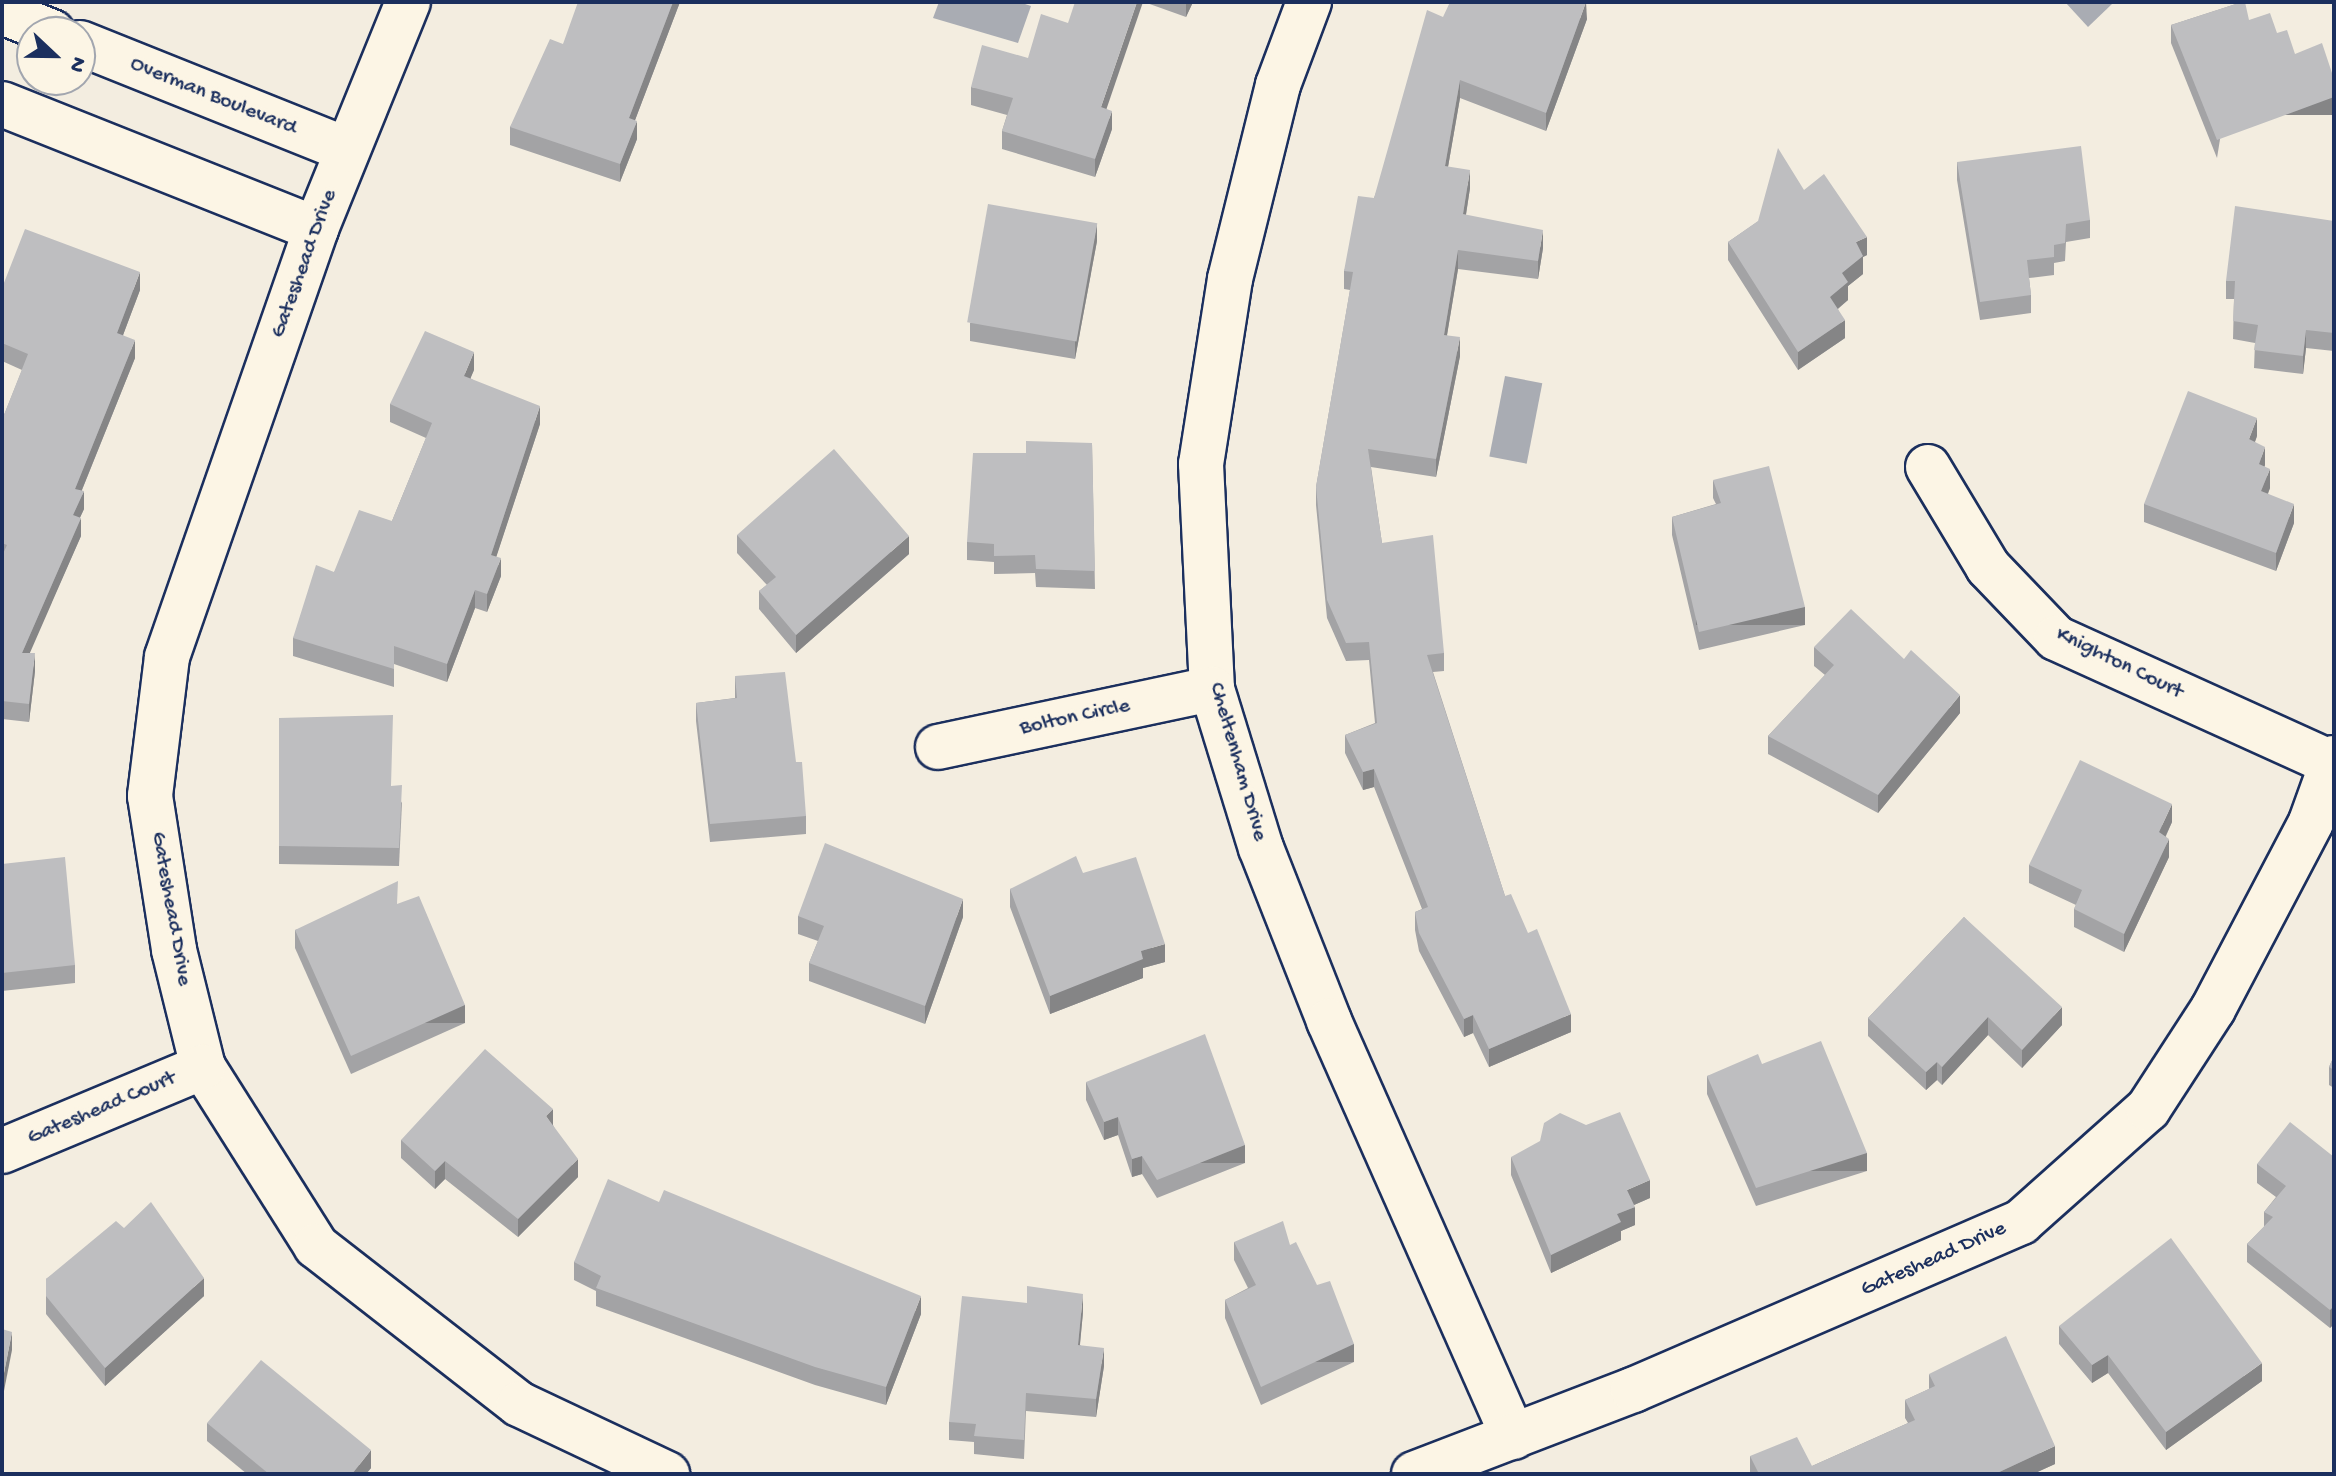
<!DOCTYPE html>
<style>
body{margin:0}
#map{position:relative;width:2336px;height:1476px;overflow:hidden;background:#f3ede0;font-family:"Gochi Hand",sans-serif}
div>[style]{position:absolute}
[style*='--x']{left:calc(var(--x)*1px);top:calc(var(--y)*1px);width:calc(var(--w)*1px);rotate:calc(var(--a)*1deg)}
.water>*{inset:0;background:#a9acb3;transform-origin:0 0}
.roads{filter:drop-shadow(2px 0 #1b2f5e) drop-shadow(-2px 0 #1b2f5e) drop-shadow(0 2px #1b2f5e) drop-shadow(0 -2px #1b2f5e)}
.minor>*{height:44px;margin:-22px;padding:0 22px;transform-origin:22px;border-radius:22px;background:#fcf5e5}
.wall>*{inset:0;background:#a3a3a5}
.shaded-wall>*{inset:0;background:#858586;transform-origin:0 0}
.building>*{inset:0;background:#bebec0;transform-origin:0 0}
span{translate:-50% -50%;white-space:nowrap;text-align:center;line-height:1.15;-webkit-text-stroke:7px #fcf5e5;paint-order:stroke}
.street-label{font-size:22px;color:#1b2f5e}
.frame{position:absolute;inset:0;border:4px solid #1b2f5e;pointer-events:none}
.north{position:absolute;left:16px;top:16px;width:80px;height:80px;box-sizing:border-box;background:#fcf5e5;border:2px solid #a2a6af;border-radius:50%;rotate:112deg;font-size:22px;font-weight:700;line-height:32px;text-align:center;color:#1b2f5e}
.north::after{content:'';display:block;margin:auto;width:28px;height:36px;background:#1b2f5e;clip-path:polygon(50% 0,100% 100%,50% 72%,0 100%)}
</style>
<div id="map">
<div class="water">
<div style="clip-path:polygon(939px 2px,1019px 2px,1031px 6px,1018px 43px,933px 18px)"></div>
<div style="clip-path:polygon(2065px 2px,2110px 2px,2112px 4px,2088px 27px)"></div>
<div style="left:1505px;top:376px;width:38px;height:82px;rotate:11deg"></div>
</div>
<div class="roads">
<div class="minor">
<div style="--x:408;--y:2;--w:245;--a:112.1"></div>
<div style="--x:316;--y:229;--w:453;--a:109.2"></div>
<div style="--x:167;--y:657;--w:140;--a:97"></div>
<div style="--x:150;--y:796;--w:156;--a:81.1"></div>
<div style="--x:174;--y:950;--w:121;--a:76.1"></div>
<div style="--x:203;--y:1067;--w:212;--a:57.7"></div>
<div style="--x:316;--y:1246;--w:257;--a:37.9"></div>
<div style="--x:519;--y:1404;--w:164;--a:25.3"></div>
<div style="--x:1309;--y:2;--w:89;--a:110.5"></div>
<div style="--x:1278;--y:85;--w:200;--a:103.9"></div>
<div style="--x:1230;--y:279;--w:187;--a:98.9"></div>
<div style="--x:1201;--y:464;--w:225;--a:87.2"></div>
<div style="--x:1212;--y:689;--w:166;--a:72.9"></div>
<div style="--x:1261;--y:848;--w:186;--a:68.5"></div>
<div style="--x:1329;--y:1021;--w:455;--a:66.1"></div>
<div style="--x:2;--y:12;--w:54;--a:21.8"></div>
<div style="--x:80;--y:43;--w:288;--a:21.8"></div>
<div style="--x:2;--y:104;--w:338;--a:21.7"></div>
<div style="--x:1928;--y:467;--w:117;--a:59"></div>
<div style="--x:1988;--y:567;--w:98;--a:46.2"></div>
<div style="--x:2056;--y:638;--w:303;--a:24.4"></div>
<div style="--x:938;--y:747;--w:280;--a:-12"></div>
<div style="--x:2;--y:1151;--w:218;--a:-22.7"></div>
<div style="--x:1414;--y:1474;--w:235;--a:-21"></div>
<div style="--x:1633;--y:1390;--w:423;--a:-23.4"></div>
<div style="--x:2021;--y:1222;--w:170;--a:-41.7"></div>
<div style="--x:2148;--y:1109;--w:119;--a:-57"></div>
<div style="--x:2213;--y:1009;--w:211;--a:-62.3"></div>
<div style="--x:2311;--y:822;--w:68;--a:-70.2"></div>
</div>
</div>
<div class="wall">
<div style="clip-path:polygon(680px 2px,635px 120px,637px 139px,620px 182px,510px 145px,510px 127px,563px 44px)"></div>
<div style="clip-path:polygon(1144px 2px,1193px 2px,1186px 17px)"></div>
<div style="clip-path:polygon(2242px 2px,2217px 158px,2171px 43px,2171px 25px)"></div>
<div style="clip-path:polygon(1443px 17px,1587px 19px,1546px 131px,1460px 98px,1448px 167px,1470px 188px,1466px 215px,1543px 248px,1538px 279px,1458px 269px,1447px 335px,1460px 356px,1436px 477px,1371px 467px,1382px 543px,1444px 653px,1444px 671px,1433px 672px,1505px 896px,1571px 1032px,1489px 1067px,1473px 1033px,1464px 1037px,1419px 951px,1415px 930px,1415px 912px,1422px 909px,1374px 787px,1363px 790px,1345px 753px,1345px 735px,1375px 723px,1369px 660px,1346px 661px,1327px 618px,1316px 505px,1316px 487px,1350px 290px,1344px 289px,1344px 271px,1374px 198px)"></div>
<div style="clip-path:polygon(971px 87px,1107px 109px,1112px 129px,1095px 177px,1002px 149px,1002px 131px,1007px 115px,971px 105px)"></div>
<div style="clip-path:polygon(1957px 162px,2090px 220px,2090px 238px,2066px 242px,2065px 261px,2054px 263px,2054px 275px,2029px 278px,2031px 295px,2031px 313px,1980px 320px,1957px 180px)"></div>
<div style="clip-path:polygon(1804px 190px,1867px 255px,1863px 257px,1863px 274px,1848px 286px,1848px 300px,1838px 309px,1845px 338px,1798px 370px,1728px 260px,1728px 242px)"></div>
<div style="clip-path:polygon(2334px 221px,2334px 351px,2306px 348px,2303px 374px,2254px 368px,2255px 343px,2233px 339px,2234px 299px,2226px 299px,2226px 281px)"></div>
<div style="clip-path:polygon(1097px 241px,1075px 359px,970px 341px,970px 323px)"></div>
<div style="clip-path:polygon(2px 288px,140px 290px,123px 335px,135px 358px,82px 490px,84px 509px,80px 517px,81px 536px,29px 653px,35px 671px,29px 722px,2px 719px,2px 420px,22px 370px,2px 361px)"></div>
<div style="clip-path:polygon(474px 370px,470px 378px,540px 424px,496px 557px,501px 576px,487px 612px,475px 608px,447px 682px,394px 664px,394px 687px,293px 656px,293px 638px,334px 572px,392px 521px,426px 438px,390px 422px,390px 404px)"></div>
<div style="clip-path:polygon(2257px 436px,2255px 442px,2265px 465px,2264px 467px,2270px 488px,2268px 494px,2294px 523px,2276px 571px,2144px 522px,2144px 504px)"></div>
<div style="clip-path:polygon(1092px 443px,1095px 589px,1036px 587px,1035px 573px,994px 574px,994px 562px,967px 560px,967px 542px,1026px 453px)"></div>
<div style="clip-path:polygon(1713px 480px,1805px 625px,1699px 650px,1672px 535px,1672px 517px,1716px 504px,1713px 498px)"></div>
<div style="clip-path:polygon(737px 535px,909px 554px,796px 653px,759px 609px,759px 591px,767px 585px,737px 553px)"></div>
<div style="clip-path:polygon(1814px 647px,1960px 713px,1878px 813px,1768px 754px,1768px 736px,1825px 675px,1814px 666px)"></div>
<div style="clip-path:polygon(735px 676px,806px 816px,806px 834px,710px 842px,696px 721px,696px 703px,735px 698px)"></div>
<div style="clip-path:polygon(279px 718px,391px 786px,402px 803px,399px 866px,279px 864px)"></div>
<div style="clip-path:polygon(2172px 822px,2166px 836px,2169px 857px,2124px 952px,2074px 927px,2074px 909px,2076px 905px,2029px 883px,2029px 865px)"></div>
<div style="clip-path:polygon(2px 864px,75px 965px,75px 983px,2px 991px)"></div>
<div style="clip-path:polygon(1083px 873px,1165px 962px,1143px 968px,1143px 978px,1050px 1014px,1010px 907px,1010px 889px)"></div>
<div style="clip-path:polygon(398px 904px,465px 1023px,351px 1074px,295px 948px,295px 930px)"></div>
<div style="clip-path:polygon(798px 916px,963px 917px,925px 1024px,809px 981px,809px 963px,818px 941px,798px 934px)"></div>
<div style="clip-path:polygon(1964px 917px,2062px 1025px,2022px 1068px,1988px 1035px,1942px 1085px,1937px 1080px,1926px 1090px,1868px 1036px,1868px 1018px)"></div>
<div style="clip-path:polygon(2334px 1056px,2334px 1088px,2329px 1085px,2329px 1067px)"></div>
<div style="clip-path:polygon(1762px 1064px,1867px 1171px,1756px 1206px,1707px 1094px,1707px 1076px)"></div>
<div style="clip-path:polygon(1086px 1082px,1245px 1163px,1157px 1198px,1142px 1174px,1132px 1177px,1118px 1135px,1104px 1140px,1086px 1100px)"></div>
<div style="clip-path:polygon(553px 1125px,578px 1177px,518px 1237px,445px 1179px,435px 1189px,401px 1158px,401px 1140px)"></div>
<div style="clip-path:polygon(1511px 1157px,1650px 1198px,1634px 1205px,1635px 1225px,1621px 1231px,1621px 1240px,1551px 1273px,1511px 1175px)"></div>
<div style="clip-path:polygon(2334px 1157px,2334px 1324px,2330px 1328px,2247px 1262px,2247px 1244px,2264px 1227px,2264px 1212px,2276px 1197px,2257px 1183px,2257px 1164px)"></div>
<div style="clip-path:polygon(659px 1202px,921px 1314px,886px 1405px,815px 1385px,596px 1306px,596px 1291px,574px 1280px,574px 1262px)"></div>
<div style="clip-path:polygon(124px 1228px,204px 1296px,105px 1386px,46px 1314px,46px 1279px)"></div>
<div style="clip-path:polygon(1234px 1242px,1290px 1245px,1354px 1362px,1261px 1405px,1225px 1318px,1225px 1300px,1248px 1288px,1234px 1260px)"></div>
<div style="clip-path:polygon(1083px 1312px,1080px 1345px,1104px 1366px,1096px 1417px,1026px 1411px,1024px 1459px,974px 1454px,974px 1442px,949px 1440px,949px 1422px)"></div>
<div style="clip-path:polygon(2059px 1326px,2262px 1381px,2166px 1450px,2108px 1373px,2092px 1383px,2059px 1344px)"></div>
<div style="clip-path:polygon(1929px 1374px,2055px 1464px,2033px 1474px,1750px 1474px,1750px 1456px,1812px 1466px,1908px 1423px,1905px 1418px,1905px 1400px,1929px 1389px)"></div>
<div style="clip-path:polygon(207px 1423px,371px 1468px,366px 1474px,247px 1474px,207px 1441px)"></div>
</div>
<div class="shaded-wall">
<div style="clip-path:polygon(673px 2px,680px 2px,629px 136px,629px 118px)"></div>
<div style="clip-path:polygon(1137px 2px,1143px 2px,1101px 125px,1101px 107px)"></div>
<div style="clip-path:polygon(1186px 2px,1193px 2px,1186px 17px)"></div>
<div style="clip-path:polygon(1586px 2px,1587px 19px,1546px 131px,1546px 113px)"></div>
<div style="clip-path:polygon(1460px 80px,1460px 98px,1445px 184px,1445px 166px)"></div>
<div style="left:2334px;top:97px;width:18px;height:125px;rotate:90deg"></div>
<div style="clip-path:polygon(1112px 111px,1112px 129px,1095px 177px,1095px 159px)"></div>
<div style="clip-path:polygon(637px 121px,637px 139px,620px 182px,620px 164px)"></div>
<div style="clip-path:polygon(1470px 170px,1470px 188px,1463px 233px,1463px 214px)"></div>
<div style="clip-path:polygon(1097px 223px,1097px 241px,1075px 359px,1075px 341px)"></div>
<div style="clip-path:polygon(1543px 230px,1543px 248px,1538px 279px,1538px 261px)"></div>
<div style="clip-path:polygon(1867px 237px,1867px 255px,1863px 257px,1863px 274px,1848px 286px,1848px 300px,1830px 315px,1830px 297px,1856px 242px)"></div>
<div style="clip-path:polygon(1458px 250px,1458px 269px,1444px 353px,1444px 335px)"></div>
<div style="clip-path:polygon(140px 272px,140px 290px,117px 351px,117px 333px)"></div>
<div style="clip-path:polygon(1845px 320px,1845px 338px,1798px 370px,1798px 352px)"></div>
<div style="clip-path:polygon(2306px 330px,2306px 348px,2303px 374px,2303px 356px)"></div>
<div style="clip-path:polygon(1460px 337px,1460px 356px,1436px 477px,1436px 459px)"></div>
<div style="clip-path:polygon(135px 340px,135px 358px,75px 507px,75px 489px)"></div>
<div style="clip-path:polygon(474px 352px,474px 370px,464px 394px,464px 376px)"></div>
<div style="clip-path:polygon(540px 406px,540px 424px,491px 573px,491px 555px)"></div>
<div style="clip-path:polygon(2257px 418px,2257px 436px,2249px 457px,2249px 439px)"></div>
<div style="clip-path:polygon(2265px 447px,2265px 465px,2259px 482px,2259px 464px)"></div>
<div style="clip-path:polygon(2270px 469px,2270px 488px,2261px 509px,2261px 491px)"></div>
<div style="clip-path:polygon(84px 491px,84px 509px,73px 533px,73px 515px)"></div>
<div style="clip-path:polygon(2294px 504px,2294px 523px,2276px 571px,2276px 553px)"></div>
<div style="clip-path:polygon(81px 518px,81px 536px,22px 671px,22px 653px)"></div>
<div style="clip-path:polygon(909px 536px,909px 554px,796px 653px,796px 635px)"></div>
<div style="clip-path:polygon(501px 558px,501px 576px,487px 612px,487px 594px)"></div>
<div style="clip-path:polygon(475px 590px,475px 608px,447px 682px,447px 664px)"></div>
<div style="left:1805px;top:607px;width:18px;height:109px;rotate:90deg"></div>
<div style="clip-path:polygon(35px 653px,35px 671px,29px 722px,29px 704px)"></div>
<div style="clip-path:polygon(1960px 695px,1960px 713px,1878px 813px,1878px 795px)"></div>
<div style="clip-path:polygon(1374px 769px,1374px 787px,1363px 790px,1363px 772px)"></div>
<div style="clip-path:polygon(2172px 804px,2172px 822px,2159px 850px,2159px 832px)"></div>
<div style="clip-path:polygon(2169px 839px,2169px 857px,2124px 952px,2124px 934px)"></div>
<div style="clip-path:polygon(963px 899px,963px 917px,925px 1024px,925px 1006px)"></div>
<div style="clip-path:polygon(1165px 944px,1165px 962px,1143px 968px,1143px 978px,1050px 1014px,1050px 996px,1141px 951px)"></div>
<div style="left:465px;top:1005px;width:18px;height:125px;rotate:90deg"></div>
<div style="clip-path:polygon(2062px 1007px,2062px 1025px,2022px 1068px,2022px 1050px)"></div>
<div style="clip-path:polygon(1571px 1014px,1571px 1032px,1489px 1067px,1489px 1049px)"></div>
<div style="clip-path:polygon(1473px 1015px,1473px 1033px,1464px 1037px,1464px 1019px)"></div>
<div style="clip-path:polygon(1988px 1017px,1988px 1035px,1942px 1085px,1942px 1067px)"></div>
<div style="clip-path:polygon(1937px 1062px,1937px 1080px,1926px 1090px,1926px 1072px)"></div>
<div style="clip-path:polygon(553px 1109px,553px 1127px,546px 1116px)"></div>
<div style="clip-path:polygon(1118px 1117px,1118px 1135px,1104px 1140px,1104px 1122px)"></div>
<div style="left:1245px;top:1145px;width:18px;height:95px;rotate:90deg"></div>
<div style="left:1867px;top:1153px;width:18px;height:116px;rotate:90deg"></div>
<div style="clip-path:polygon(1142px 1156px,1142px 1174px,1132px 1177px,1132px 1159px)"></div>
<div style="clip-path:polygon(578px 1159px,578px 1177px,518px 1237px,518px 1219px)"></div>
<div style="clip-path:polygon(445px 1161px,445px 1179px,435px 1189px,435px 1171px)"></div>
<div style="clip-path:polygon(1650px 1180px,1650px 1198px,1627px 1208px,1627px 1190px)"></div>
<div style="clip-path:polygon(1635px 1207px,1635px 1225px,1621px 1231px,1621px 1240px,1551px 1273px,1551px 1255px,1617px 1214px)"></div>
<div style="clip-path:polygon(204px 1278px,204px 1296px,105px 1386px,105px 1368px)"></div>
<div style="clip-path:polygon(1083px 1294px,1083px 1312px,1078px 1363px,1078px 1345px)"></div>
<div style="clip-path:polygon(921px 1296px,921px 1314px,886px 1405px,886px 1387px)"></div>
<div style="clip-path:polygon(2334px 1306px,2334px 1324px,2330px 1328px,2330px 1310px)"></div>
<div style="clip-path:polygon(12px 1332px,12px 1350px,2px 1401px,2px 1383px)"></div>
<div style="left:1354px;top:1344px;width:18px;height:102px;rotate:90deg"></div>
<div style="clip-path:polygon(1104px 1348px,1104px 1366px,1096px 1417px,1096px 1399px)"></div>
<div style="clip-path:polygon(2108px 1355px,2108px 1373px,2092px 1383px,2092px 1365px)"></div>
<div style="clip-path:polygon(2262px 1363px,2262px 1381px,2166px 1450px,2166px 1432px)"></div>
<div style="clip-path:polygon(2055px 1446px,2055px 1464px,2033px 1474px,1995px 1474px)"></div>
<div style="clip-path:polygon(371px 1450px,371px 1468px,366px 1474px,352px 1474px)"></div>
</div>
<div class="building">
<div style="clip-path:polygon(578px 2px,673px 2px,629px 118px,637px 121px,620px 164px,510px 127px,550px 39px,563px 44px)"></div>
<div style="clip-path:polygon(1075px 2px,1137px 2px,1101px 107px,1112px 111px,1095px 159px,1002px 131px,1013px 98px,971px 87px,982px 45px,1028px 58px,1041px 14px,1068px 23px)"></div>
<div style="clip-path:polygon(1450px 2px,1586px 2px,1546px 113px,1460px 80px,1445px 166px,1470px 170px,1463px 214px,1543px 230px,1538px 261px,1458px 250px,1444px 335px,1460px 337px,1436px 459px,1368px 449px,1382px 543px,1433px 535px,1444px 653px,1427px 655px,1505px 896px,1511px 894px,1528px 933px,1537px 929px,1571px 1014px,1489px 1049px,1473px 1015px,1464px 1019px,1419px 933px,1415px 912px,1428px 907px,1374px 769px,1363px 772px,1345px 735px,1377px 723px,1369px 642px,1346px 643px,1327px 600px,1316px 487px,1353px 272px,1344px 271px,1358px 196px,1374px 198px,1427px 10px,1443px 17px)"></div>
<div style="clip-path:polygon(2242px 2px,2245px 2px,2249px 20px,2270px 13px,2277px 33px,2287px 30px,2295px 54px,2322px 43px,2334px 79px,2334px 97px,2217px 140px,2171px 25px)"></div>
<div style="clip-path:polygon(2081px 146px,2090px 220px,2066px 224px,2065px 243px,2054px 245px,2054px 257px,2027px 260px,2031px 295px,1980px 302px,1957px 162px)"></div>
<div style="clip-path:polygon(1778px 148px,1804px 190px,1824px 174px,1867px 237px,1856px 242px,1863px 256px,1842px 273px,1848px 282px,1830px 297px,1845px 320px,1798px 352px,1728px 242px,1758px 221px)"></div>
<div style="left:988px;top:204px;width:111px;height:120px;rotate:10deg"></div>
<div style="clip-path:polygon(2235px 206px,2334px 221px,2334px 333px,2306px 330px,2303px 356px,2254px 350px,2258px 325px,2233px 321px,2235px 281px,2226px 281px)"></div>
<div style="clip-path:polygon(25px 229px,140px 272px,117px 333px,135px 340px,75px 489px,84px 491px,73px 515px,81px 518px,22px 653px,35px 653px,29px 704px,2px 701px,2px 556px,7px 545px,2px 543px,2px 420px,28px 354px,2px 343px,2px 288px)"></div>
<div style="clip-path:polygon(425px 331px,474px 352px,464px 376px,540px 406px,491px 555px,501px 558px,487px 594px,475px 590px,447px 664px,394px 646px,394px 669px,293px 638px,316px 565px,334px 572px,359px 510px,392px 521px,432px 423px,390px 404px)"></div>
<div style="clip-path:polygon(2188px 391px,2257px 418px,2249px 439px,2265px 447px,2259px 464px,2270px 469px,2261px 491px,2294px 504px,2276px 553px,2144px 504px)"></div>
<div style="clip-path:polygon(1026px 441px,1092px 443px,1095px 571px,1036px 569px,1035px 555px,994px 556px,994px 544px,967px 542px,973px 453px,1026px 453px)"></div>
<div style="clip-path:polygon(834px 449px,909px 536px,796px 635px,759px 591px,776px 577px,737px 535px)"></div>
<div style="clip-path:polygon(1769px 466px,1805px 607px,1699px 632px,1672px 517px,1721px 503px,1713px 480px)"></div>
<div style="clip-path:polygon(1851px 609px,1904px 659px,1911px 650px,1960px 695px,1878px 795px,1768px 736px,1834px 665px,1814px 647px)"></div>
<div style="clip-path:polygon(785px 672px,796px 762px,802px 762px,806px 816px,710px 824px,696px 703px,737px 698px,735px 676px)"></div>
<div style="clip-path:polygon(393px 715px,391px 786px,402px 785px,399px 848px,279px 846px,279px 718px)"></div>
<div style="clip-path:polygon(2080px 760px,2172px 804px,2159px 832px,2169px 839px,2124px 934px,2074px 909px,2082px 890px,2029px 865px)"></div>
<div style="clip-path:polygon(825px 843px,963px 899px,925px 1006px,809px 963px,824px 926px,798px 916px)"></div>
<div style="clip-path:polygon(1076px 856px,1083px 873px,1136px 857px,1165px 944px,1141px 951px,1143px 959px,1050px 996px,1010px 889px)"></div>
<div style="clip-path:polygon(65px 857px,75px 965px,2px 973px,2px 864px)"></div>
<div style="clip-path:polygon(398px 881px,397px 904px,419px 896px,465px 1005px,351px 1056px,295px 930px)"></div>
<div style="clip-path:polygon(1964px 917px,2062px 1007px,2022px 1050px,1988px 1017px,1942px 1067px,1937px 1062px,1926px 1072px,1868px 1018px)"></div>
<div style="clip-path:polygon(1205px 1034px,1245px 1145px,1157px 1180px,1142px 1156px,1132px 1159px,1118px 1117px,1104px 1122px,1086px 1082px)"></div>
<div style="clip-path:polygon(1821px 1041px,1867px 1153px,1756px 1188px,1707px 1076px,1758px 1054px,1762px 1064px)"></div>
<div style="clip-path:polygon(485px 1049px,553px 1109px,546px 1116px,578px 1159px,518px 1219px,445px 1161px,435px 1171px,401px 1140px)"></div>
<div style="clip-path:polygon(2334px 1056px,2334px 1070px,2329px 1067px)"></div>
<div style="clip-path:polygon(1620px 1112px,1650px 1180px,1627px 1190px,1635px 1207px,1617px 1214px,1621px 1222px,1551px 1255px,1511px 1157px,1540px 1141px,1544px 1123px,1560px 1113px,1586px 1125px)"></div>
<div style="clip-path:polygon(2290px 1122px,2334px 1157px,2334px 1306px,2330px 1310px,2247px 1244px,2273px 1217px,2264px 1212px,2286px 1186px,2257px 1164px)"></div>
<div style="clip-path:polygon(608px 1179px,659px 1202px,664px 1190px,921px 1296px,886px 1387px,815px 1367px,596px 1288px,601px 1276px,574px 1262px)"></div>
<div style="clip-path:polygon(151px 1202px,204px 1278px,105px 1368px,46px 1296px,46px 1279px,116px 1221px,124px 1228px)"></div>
<div style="clip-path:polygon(1283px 1221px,1290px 1245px,1296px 1242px,1317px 1285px,1330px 1281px,1354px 1344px,1261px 1387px,1225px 1300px,1256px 1285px,1234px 1242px)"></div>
<div style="clip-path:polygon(2171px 1238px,2262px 1363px,2166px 1432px,2108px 1355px,2092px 1365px,2059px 1326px)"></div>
<div style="clip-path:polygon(1027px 1286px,1083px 1294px,1078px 1345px,1104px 1348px,1096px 1399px,1026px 1393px,1024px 1440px,974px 1436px,976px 1424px,949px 1422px,962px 1296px,1027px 1303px)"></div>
<div style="clip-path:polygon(2px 1329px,12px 1332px,2px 1383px)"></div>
<div style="clip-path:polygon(2006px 1336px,2055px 1446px,1995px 1474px,1759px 1474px,1750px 1456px,1797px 1437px,1812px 1466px,1915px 1420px,1905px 1400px,1935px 1386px,1929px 1374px)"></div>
<div style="clip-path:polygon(261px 1360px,371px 1450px,352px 1474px,269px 1474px,207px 1423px)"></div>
</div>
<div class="street-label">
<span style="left:213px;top:97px;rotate:22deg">Overman Boulevard</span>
<span style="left:305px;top:264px;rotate:-70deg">Gateshead Drive</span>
<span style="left:2119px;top:664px;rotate:26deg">Knighton Court</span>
<span style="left:1075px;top:718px;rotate:-12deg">Bolton Circle</span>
<span style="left:1237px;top:762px;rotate:74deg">Cheltenham Drive</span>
<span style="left:170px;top:909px;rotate:80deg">Gateshead Drive</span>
<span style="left:102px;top:1109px;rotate:-23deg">Gateshead Court</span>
<span style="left:1934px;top:1260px;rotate:-24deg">Gateshead Drive</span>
</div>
<div class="frame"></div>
<div class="north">N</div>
</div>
